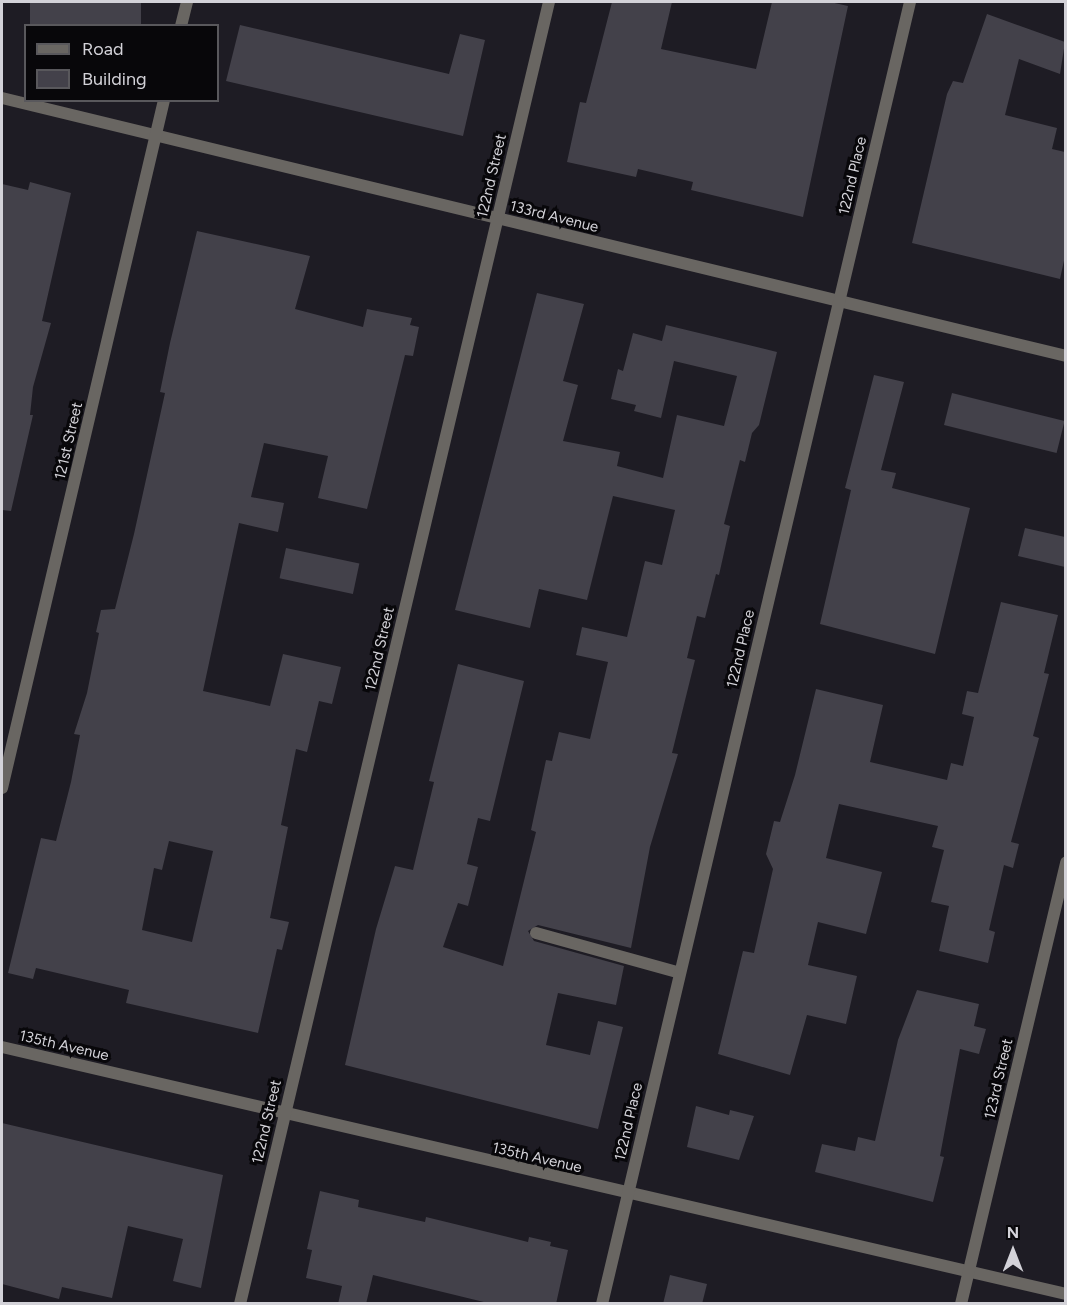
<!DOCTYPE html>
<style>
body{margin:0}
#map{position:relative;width:1067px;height:1305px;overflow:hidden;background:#1e1c24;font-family:Figtree,sans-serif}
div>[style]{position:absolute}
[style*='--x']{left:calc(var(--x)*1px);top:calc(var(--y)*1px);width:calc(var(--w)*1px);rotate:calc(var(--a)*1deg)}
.building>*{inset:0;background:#43414a;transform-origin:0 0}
.lane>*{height:12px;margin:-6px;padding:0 6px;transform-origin:6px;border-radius:6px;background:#696662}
.street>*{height:12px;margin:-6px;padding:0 6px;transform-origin:6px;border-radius:6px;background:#696662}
span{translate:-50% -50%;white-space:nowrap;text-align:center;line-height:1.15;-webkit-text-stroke:6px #08070a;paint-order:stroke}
.street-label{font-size:15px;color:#d3d2d8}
.frame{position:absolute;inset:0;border:3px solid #d3d2d8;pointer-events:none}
.legend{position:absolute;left:24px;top:24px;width:195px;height:78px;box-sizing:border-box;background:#08070a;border:2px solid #59585c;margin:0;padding:8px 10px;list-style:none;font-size:18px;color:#d3d2d8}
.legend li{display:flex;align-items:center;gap:12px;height:30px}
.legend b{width:30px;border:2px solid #59585c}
.north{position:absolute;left:983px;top:1221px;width:60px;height:60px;-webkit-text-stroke:4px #08070a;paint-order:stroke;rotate:0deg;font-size:16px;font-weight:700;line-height:24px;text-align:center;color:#d3d2d8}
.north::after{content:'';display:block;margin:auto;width:21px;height:27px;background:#d3d2d8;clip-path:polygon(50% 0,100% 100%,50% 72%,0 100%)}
</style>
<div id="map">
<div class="building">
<div style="left:30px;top:2px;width:111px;height:25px"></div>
<div style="clip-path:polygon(612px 2px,672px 2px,661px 49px,756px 69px,772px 2px,830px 2px,848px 6px,803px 217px,691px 190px,693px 182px,638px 169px,636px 177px,567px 162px,580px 102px,586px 103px)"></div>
<div style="clip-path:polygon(987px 14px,1065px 42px,1060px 74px,1019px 59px,1005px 115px,1057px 128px,1052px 149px,1065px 152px,1065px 256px,1060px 279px,912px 243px,947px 94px,953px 81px,963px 83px)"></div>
<div style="clip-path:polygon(240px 25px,449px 74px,460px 34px,485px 40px,463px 136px,226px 81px)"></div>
<div style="clip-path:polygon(30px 182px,71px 193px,42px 321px,51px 323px,33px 387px,30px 415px,33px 415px,11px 511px,2px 510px,2px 184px,28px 190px)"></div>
<div style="clip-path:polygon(evenodd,197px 231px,310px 256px,295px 309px,363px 327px,367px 309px,412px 318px,410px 325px,419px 327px,413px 356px,405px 355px,367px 509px,318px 498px,328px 456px,264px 443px,251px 497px,284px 503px,278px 532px,239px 523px,203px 691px,270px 706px,283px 654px,341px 667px,332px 704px,319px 701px,307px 752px,296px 749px,281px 825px,288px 827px,270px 918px,289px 922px,282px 950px,277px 949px,258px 1033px,126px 1003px,129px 990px,36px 968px,33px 979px,8px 973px,41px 838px,56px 841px,71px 782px,80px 735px,74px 734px,87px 693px,99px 633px,96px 632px,101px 610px,115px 609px,134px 534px,165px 393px,160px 392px,170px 343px,197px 231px,169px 841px,213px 851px,192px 942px,142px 930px,154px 868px,162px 870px,169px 841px)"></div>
<div style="clip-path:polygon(537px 293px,584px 304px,563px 381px,578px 385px,563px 441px,620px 452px,617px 466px,663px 478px,677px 415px,724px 426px,737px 376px,674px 361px,661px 418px,634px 411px,636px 405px,611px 399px,618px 369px,623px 371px,633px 333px,662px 341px,666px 325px,777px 352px,759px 425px,752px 433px,745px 462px,740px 460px,724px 524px,730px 526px,719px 575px,716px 574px,705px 618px,697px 616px,687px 658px,695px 660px,672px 753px,678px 754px,650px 847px,631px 948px,538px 925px,528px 931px,534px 941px,624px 966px,616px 1005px,558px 993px,546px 1045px,590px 1055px,598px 1021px,623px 1027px,598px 1129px,345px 1065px,376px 929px,395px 866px,413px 870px,434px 782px,429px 781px,458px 664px,524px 681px,490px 821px,478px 818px,467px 864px,478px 867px,468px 906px,458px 903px,443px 947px,503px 966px,536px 832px,531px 830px,546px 760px,552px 761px,559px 732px,590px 739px,608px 662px,576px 655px,582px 627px,627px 637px,645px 561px,662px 565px,675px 510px,613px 496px,587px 600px,539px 589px,530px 628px,455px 610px)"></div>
<div style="clip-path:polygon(874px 375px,904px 382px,881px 470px,896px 473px,892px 488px,970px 508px,935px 654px,820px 624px,851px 490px,845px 488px)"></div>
<div style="left:952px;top:393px;width:116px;height:33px;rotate:14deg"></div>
<div style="clip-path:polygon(1025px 528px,1065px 537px,1065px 567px,1018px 556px)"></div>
<div style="left:286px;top:548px;width:75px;height:31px;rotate:12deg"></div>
<div style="clip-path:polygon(1001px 602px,1058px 615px,1044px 673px,1049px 674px,1033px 736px,1039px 738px,1011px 842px,1019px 844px,1013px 868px,1004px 865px,989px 930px,995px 932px,988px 963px,939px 951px,949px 906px,931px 902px,944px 850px,932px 847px,938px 826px,839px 804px,826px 858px,882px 872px,866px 934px,818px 922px,808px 965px,857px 976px,846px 1024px,807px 1015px,790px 1075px,718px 1054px,743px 951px,754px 953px,773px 869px,766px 854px,774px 821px,780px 822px,795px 775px,816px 689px,883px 705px,870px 762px,947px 780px,951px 763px,963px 766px,974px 717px,962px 714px,967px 691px,978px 693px)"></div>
<div style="clip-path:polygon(917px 990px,979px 1004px,974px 1026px,986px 1029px,979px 1054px,960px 1049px,940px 1156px,944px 1157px,933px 1202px,815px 1172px,822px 1144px,855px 1151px,858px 1137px,875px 1141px,898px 1040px)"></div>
<div style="clip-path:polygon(696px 1106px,729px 1115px,730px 1110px,754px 1116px,739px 1160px,687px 1147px)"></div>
<div style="clip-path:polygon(2px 1123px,223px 1175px,201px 1288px,173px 1281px,183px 1239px,128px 1226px,112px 1298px,62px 1287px,59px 1299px,2px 1284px)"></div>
<div style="clip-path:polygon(320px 1191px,359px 1200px,358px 1207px,425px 1222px,426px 1217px,528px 1242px,529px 1237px,551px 1242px,550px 1246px,568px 1250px,556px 1304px,492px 1304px,373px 1275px,366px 1304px,338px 1304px,342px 1286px,306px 1278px,312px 1250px,307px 1249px)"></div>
<div style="clip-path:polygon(670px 1275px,707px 1284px,702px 1304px,663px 1304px)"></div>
</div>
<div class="lane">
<div style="--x:536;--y:933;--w:149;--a:15.5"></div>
</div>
<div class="street">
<div style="--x:181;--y:26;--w:25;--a:-76"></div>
<div style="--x:2;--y:98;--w:1095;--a:13.63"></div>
<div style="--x:2;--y:788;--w:707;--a:-76.75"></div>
<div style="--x:2;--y:1047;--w:1092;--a:13.07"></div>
<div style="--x:240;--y:1304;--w:1338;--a:-76.65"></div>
<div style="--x:602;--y:1304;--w:1338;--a:-76.69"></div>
<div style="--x:961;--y:1304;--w:454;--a:-76.6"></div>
</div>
<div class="street-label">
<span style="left:492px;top:176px;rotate:-77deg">122nd Street</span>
<span style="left:853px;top:176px;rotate:-77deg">122nd Place</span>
<span style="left:554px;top:217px;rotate:14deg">133rd Avenue</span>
<span style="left:69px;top:441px;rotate:-77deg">121st Street</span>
<span style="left:380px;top:649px;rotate:-77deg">122nd Street</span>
<span style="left:741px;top:649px;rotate:-77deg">122nd Place</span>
<span style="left:64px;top:1046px;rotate:13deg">135th Avenue</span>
<span style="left:999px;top:1079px;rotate:-77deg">123rd Street</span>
<span style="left:267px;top:1122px;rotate:-77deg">122nd Street</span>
<span style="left:629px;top:1122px;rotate:-77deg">122nd Place</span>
<span style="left:537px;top:1158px;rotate:13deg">135th Avenue</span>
</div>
<div class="frame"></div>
<ul class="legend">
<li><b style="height:8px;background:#696662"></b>Road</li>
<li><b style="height:16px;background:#43414a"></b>Building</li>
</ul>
<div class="north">N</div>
</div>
